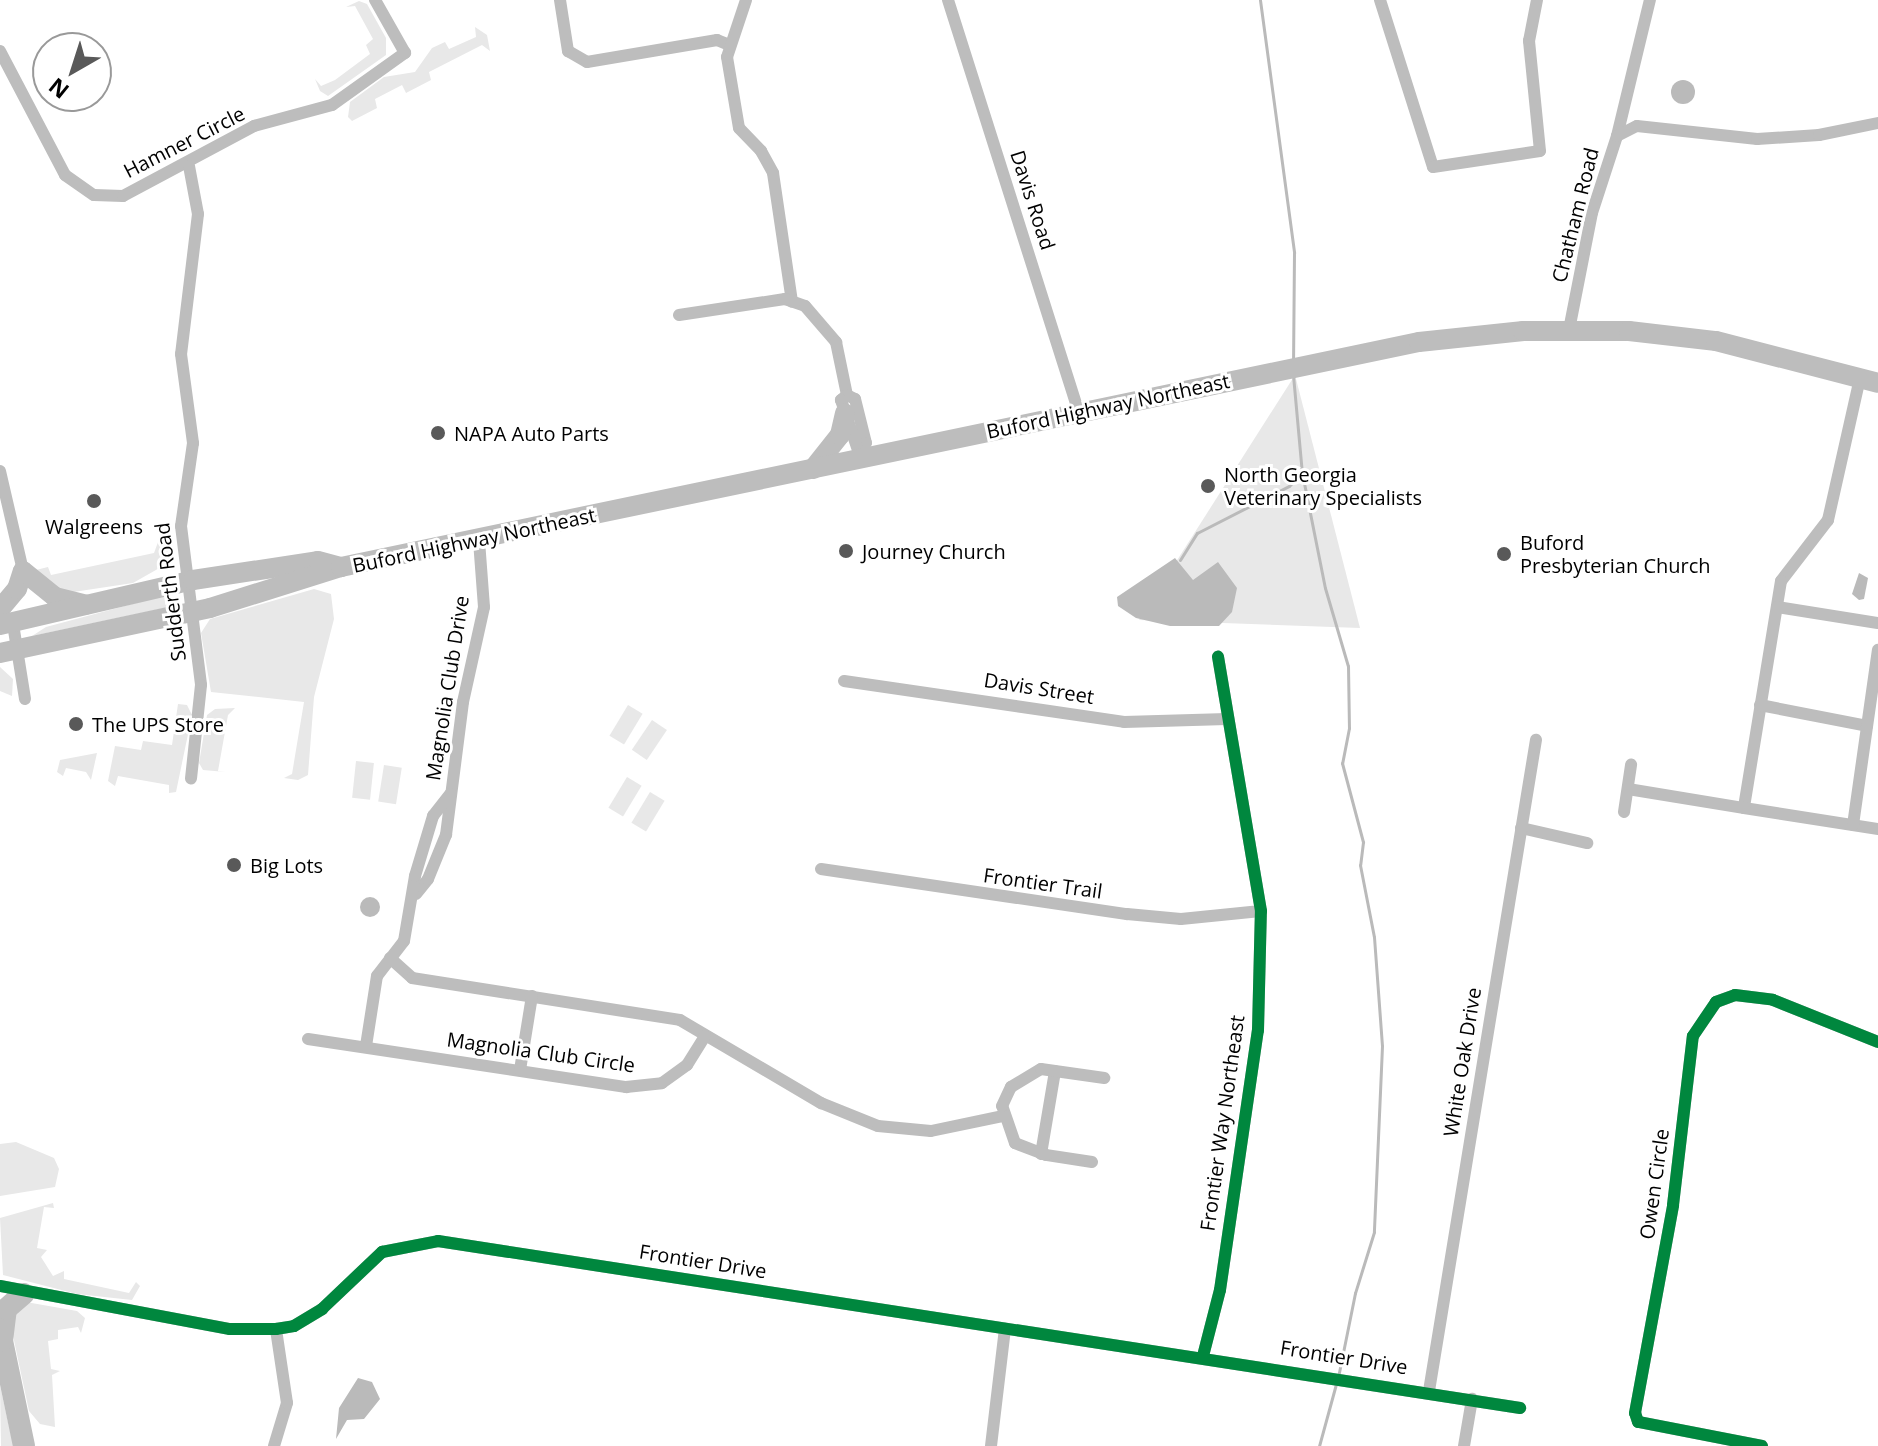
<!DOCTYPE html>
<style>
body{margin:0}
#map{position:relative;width:1878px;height:1446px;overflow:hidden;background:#fff;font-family:"Open Sans",sans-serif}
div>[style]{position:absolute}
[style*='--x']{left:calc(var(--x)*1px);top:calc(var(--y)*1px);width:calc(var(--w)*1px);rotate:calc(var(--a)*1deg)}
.green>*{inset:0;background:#e8e8e8;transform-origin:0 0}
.water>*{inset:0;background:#bababa}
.round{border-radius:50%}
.stream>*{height:3px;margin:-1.5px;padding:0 1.5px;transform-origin:1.5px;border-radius:1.5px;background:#bababa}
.street>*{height:12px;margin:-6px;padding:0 6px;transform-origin:6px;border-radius:6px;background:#bdbdbd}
.primary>*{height:20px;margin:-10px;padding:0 10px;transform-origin:10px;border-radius:10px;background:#bdbdbd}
.highway>*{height:22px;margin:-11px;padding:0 11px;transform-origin:11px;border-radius:11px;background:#bdbdbd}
.cycleway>*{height:12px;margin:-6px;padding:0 6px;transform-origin:6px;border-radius:6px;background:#00873e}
.dots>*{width:22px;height:22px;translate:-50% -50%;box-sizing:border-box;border:4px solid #fff;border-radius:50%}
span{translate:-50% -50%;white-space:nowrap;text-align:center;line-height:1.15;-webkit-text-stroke:6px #fff;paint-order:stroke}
.street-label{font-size:20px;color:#000}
.poi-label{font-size:20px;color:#000}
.left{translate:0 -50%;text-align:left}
.north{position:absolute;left:32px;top:32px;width:80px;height:80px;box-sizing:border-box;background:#fff;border:2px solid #999;border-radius:50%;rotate:219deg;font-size:22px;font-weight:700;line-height:32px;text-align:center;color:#000}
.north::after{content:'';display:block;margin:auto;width:28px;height:36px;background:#595959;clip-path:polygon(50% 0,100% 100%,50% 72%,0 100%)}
</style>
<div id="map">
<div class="green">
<div style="clip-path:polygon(359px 1px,367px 4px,386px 38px,386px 55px,328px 96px,320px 91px,315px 79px,321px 86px,335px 80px,370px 54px,366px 45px,373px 39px,355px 6px,346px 7px)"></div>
<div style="clip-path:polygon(475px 27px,487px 35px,490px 51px,482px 45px,429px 72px,431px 80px,406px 93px,402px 85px,375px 99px,377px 108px,352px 121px,348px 117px,350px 102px,384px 77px,415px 72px,432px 48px,445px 42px,449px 49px,476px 37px)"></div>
<div style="clip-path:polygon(1295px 375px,1360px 628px,1139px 620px)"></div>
<div style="clip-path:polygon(161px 534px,171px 543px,170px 562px,133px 583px,60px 594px,36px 570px,48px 567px,51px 575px,154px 553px)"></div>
<div style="clip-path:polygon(314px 589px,331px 594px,334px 619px,314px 697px,308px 775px,298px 780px,284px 778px,292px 774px,304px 702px,211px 692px,201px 633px,210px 619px)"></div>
<div style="clip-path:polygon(166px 595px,172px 601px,169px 607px,32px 636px,46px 627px)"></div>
<div style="clip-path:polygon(0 667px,13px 679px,12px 696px,0 691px)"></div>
<div style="clip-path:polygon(178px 704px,187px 705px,192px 715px,176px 792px,169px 793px,169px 785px,118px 776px,115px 786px,108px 781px,115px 746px,141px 750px,143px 741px,172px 745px)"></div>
<div style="left:628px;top:705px;width:17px;height:36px;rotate:31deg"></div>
<div style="clip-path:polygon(235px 708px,228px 715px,218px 771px,226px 772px,203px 770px,199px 763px,207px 715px,215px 709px)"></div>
<div style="left:652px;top:720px;width:18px;height:36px;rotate:34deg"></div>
<div style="clip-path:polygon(97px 753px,91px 780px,86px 772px,66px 768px,63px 776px,57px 772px,60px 760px)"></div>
<div style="left:356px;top:761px;width:18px;height:37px;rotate:6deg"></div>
<div style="left:384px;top:765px;width:18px;height:37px;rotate:9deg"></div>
<div style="left:627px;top:777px;width:17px;height:36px;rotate:31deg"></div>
<div style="left:650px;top:792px;width:17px;height:36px;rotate:31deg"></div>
<div style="clip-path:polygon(16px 1142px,54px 1158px,59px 1169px,55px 1187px,0 1196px,0 1144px)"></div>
<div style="clip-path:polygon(53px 1203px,54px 1208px,44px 1207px,37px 1248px,47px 1250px,41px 1257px,53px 1276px,64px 1271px,64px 1279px,129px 1293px,136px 1282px,140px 1286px,132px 1300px,77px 1294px,3px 1275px,0 1218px)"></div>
<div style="clip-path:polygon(26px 1302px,77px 1311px,85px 1318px,81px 1333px,78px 1327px,58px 1330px,58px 1339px,48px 1341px,51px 1369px,60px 1371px,52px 1375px,55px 1427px,40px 1424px,29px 1411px,9px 1317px)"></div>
<div style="clip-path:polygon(0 1385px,9px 1427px,14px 1446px,1px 1446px)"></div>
</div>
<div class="water">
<div class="round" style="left:1671px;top:80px;width:24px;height:24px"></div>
<div style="clip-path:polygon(1175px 558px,1193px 580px,1218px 562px,1237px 588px,1232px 612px,1219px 626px,1170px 626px,1136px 618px,1118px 606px,1117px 597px)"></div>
<div style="clip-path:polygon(1859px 573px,1868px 578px,1864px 599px,1859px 600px,1852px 594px)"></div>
<div class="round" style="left:360px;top:897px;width:20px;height:20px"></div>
<div style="clip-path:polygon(358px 1378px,372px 1382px,380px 1399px,364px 1419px,347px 1420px,336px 1439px,339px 1408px)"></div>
</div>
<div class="stream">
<div style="--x:1260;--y:0;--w:255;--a:82.3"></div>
<div style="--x:1294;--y:253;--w:106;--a:90.5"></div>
<div style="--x:1293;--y:375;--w:98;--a:84.8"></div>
<div style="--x:1302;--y:473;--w:117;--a:78.7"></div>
<div style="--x:1325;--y:588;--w:81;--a:73.6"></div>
<div style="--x:1348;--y:666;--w:62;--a:89.1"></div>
<div style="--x:1349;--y:728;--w:36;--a:101"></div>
<div style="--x:1342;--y:763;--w:82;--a:75.1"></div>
<div style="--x:1363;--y:842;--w:23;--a:97"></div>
<div style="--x:1360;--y:865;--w:73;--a:79"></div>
<div style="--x:1374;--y:937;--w:109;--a:85.8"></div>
<div style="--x:1382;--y:1046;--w:186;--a:92.5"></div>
<div style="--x:1374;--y:1232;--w:64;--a:107.3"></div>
<div style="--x:1355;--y:1293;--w:86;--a:101.4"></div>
<div style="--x:1180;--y:560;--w:32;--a:-58"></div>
<div style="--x:1197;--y:533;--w:103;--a:-27.1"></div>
<div style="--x:1289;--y:486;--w:18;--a:-45"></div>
<div style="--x:1319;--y:1446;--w:64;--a:-74.7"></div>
</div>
<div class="street">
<div style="--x:560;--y:0;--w:52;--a:81.1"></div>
<div style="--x:568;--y:51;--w:22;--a:30"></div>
<div style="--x:587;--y:62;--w:132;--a:-9.6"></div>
<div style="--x:717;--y:40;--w:11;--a:22"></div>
<div style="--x:746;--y:0;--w:60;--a:108.4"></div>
<div style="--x:727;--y:57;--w:72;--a:80.4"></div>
<div style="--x:739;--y:128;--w:32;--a:46"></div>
<div style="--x:761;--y:151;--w:25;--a:61"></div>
<div style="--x:773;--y:173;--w:130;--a:81.6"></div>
<div style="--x:948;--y:0;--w:433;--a:72.4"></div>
<div style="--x:1380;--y:0;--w:175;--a:72.4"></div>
<div style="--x:1433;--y:167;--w:108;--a:-8.5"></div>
<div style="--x:1540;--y:151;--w:111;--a:-95.7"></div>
<div style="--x:1529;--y:41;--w:42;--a:-79"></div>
<div style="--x:0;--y:51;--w:140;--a:62.3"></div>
<div style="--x:65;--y:175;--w:35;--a:35"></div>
<div style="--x:94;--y:195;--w:29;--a:2"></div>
<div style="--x:123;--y:196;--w:149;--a:-28.1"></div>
<div style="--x:254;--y:126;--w:81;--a:-15.1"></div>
<div style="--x:332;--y:105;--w:90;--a:-35.5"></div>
<div style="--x:405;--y:53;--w:61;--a:-119.5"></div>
<div style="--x:1617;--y:136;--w:140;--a:-76.4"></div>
<div style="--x:189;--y:166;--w:49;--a:79.4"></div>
<div style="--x:198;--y:214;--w:141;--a:96.9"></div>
<div style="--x:181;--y:354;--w:90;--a:82.3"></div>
<div style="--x:193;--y:443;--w:84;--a:98.2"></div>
<div style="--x:181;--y:526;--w:160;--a:82.8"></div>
<div style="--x:201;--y:685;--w:94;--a:96.1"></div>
<div style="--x:679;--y:315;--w:107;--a:-8.6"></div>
<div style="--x:785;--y:299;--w:21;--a:19"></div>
<div style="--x:805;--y:306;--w:48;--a:49.3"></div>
<div style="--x:836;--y:342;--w:54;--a:78.3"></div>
<div style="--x:847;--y:395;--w:9;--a:27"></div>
<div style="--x:855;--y:399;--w:45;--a:76"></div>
<div style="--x:866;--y:443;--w:10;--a:135"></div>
<div style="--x:1569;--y:330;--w:119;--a:-78.9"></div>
<div style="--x:1592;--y:213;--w:81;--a:-72"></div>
<div style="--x:1617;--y:136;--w:22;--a:-27"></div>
<div style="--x:1637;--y:126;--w:121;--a:6.2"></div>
<div style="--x:1757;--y:139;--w:62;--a:-3.7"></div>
<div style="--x:1819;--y:135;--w:60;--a:-11.5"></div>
<div style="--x:1860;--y:378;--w:146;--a:102.7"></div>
<div style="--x:1828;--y:520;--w:77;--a:127.6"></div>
<div style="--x:1781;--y:581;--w:230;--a:99.3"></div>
<div style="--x:1744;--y:808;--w:136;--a:8.9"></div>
<div style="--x:847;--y:395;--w:8;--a:140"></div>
<div style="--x:841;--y:400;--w:59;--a:71.3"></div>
<div style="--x:0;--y:471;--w:103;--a:77"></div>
<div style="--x:1777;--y:607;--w:102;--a:9"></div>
<div style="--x:13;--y:624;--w:76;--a:80.9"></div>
<div style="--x:844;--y:681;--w:283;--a:8.3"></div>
<div style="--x:1124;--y:722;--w:103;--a:-1.7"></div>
<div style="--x:1760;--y:705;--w:109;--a:11.1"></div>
<div style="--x:1628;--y:789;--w:118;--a:9.3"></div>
<div style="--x:1624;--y:812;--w:48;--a:-81.5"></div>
<div style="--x:1853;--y:825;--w:177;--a:-81.9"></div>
<div style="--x:1521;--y:828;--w:68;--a:12.8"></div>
<div style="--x:821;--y:869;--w:309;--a:8.4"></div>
<div style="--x:1127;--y:914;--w:54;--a:5.3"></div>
<div style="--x:1181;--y:919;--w:80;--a:-5.7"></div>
<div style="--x:416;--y:894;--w:19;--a:-51"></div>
<div style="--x:428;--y:879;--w:48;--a:-67.8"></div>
<div style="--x:446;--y:835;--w:134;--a:-82.7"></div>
<div style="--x:463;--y:702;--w:97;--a:-77.5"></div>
<div style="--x:484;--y:607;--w:67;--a:-94.3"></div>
<div style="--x:390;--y:958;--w:30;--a:42"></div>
<div style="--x:412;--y:978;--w:271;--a:8.9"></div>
<div style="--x:680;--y:1020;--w:164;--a:30.5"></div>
<div style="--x:821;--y:1103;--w:61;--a:22"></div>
<div style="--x:878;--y:1126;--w:53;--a:5.4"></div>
<div style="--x:931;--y:1131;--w:74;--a:-11.8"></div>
<div style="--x:308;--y:1039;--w:322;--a:8.6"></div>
<div style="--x:626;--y:1087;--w:36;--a:-6"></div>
<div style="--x:662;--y:1083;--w:31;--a:-36"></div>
<div style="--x:687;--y:1065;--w:34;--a:-58"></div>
<div style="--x:366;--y:1046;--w:71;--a:-81.1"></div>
<div style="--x:377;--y:976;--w:44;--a:-52.4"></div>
<div style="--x:404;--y:941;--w:66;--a:-80.4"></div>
<div style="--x:415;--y:876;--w:63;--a:-73.3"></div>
<div style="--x:433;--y:816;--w:28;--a:-52"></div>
<div style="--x:520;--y:1070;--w:75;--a:-80.8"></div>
<div style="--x:1041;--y:1154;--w:84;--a:-80.4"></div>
<div style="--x:1092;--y:1162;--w:47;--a:-171.3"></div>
<div style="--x:1046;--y:1155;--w:33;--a:-159"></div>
<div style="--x:1015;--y:1143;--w:39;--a:-109"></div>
<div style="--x:1002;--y:1106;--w:21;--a:-65"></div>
<div style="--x:1011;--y:1087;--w:35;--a:-31"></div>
<div style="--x:1041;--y:1069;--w:64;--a:8.1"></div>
<div style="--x:0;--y:1286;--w:234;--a:10.6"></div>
<div style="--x:230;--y:1329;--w:46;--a:0"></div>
<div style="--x:276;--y:1329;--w:18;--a:-9"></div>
<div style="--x:294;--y:1326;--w:33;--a:-31"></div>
<div style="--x:322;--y:1309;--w:83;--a:-43.5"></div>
<div style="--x:382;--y:1252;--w:57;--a:-11.1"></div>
<div style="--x:438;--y:1241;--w:1095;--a:8.77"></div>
<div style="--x:1203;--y:1356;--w:68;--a:-75.6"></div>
<div style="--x:1220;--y:1290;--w:263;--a:-81.7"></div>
<div style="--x:1258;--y:1030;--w:119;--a:-88.6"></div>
<div style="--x:1261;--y:911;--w:258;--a:-99.6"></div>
<div style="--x:1429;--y:1391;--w:660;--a:-80.67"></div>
<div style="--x:274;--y:1446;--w:45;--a:-73.2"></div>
<div style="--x:287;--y:1403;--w:75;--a:-98.5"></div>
<div style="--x:991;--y:1446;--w:118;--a:-83.2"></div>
<div style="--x:1464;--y:1446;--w:48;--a:-80.3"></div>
<div style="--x:1762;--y:1446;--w:126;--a:-169"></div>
<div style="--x:1638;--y:1422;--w:9;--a:-108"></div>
<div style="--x:1635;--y:1413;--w:211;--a:-79.6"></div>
<div style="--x:1673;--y:1205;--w:170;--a:-83.3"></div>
<div style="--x:1693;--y:1036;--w:41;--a:-55.9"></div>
<div style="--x:1716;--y:1002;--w:20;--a:-20"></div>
<div style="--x:1735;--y:995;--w:38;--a:7"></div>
<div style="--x:1773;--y:1000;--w:113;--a:21.8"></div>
</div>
<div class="primary">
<div style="--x:813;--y:469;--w:43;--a:-51.5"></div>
<div style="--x:840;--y:435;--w:22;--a:-77"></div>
<div style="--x:0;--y:609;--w:26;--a:-50"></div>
<div style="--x:17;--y:589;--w:19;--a:-72"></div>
<div style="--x:23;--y:571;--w:41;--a:39.1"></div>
<div style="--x:55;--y:597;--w:32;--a:14"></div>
<div style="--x:0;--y:625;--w:198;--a:-13.1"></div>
<div style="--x:193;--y:580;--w:126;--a:-8.6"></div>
<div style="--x:318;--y:561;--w:24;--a:15"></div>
<div style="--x:0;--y:653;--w:215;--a:-12.1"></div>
<div style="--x:210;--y:608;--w:137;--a:-17.4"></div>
<div style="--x:341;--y:567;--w:1101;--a:-11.79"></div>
<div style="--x:1419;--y:342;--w:105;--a:-6"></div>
<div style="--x:1523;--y:331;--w:106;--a:0"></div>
<div style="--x:1629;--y:331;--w:88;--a:6.6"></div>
<div style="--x:1716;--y:341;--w:167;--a:14.5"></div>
</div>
<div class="highway">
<div style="--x:0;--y:1331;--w:117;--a:78.2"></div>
<div style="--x:2;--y:1341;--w:32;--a:-83"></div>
<div style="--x:6;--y:1309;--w:23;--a:-41"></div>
</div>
<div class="cycleway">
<div style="--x:0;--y:1286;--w:234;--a:10.6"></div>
<div style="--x:230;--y:1329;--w:46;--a:0"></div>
<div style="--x:276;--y:1329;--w:18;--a:-9"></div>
<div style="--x:294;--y:1326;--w:33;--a:-31"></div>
<div style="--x:322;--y:1309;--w:83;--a:-43.5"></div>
<div style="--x:382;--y:1252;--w:57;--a:-11.1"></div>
<div style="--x:438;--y:1241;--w:1095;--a:8.77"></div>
<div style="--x:1203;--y:1356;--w:68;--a:-75.6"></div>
<div style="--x:1220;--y:1290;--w:263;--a:-81.7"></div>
<div style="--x:1258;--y:1030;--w:119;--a:-88.6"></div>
<div style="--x:1261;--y:911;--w:258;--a:-99.6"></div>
<div style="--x:1762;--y:1446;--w:126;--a:-169"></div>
<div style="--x:1638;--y:1422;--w:9;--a:-108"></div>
<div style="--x:1635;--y:1413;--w:211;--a:-79.6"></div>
<div style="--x:1673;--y:1205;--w:170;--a:-83.3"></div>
<div style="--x:1693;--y:1036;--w:41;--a:-55.9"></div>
<div style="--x:1716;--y:1002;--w:20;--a:-20"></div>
<div style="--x:1735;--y:995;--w:38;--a:7"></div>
<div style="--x:1773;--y:1000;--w:113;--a:21.8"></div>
</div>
<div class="dots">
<div style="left:438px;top:433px;background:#595959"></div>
<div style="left:1208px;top:486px;background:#595959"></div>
<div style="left:94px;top:501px;background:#595959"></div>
<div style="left:846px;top:551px;background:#595959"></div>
<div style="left:1504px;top:554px;background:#595959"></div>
<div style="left:76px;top:724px;background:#595959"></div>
<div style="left:234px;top:865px;background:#595959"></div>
</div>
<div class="street-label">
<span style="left:184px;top:142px;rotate:-27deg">Hamner Circle</span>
<span style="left:1033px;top:200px;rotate:72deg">Davis Road</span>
<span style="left:1575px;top:215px;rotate:-76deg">Chatham Road</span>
<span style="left:1108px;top:406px;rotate:-12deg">Buford Highway Northeast</span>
<span style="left:474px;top:540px;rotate:-12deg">Buford Highway Northeast</span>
<span style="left:170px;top:592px;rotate:-97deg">Sudderth Road</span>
<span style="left:447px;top:688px;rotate:-81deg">Magnolia Club Drive</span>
<span style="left:1039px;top:688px;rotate:9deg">Davis Street</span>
<span style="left:1043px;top:883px;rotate:8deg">Frontier Trail</span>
<span style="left:541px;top:1052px;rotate:8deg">Magnolia Club Circle</span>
<span style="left:1462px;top:1062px;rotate:-81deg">White Oak Drive</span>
<span style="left:1222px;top:1123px;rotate:-82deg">Frontier Way Northeast</span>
<span style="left:1654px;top:1184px;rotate:-82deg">Owen Circle</span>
<span style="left:703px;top:1261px;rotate:9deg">Frontier Drive</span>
<span style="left:1344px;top:1357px;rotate:9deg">Frontier Drive</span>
</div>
<div class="poi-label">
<span class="left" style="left:454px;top:433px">NAPA Auto Parts</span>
<span class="left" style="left:1224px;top:486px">North Georgia<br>Veterinary Specialists</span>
<span style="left:94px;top:526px">Walgreens</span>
<span class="left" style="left:1520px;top:554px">Buford<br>Presbyterian Church</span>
<span class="left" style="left:862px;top:551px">Journey Church</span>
<span class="left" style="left:92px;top:724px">The UPS Store</span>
<span class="left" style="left:250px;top:865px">Big Lots</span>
</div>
<div class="north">N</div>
</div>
